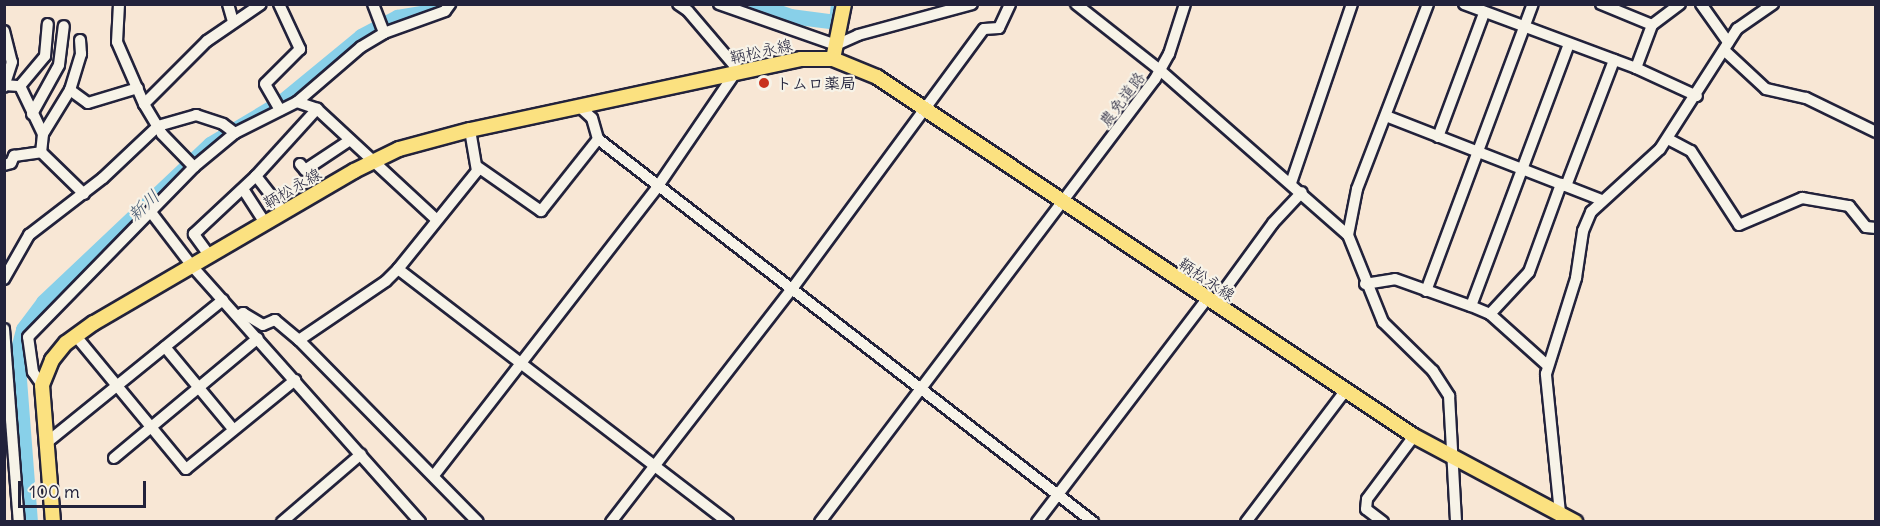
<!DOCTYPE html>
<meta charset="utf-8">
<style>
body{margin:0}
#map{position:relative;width:1880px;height:526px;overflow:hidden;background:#f8e7d5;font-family:Delius,"Klee One",sans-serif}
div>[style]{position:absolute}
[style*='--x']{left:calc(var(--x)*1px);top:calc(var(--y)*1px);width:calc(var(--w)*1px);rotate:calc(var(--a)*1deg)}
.river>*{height:15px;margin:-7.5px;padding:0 7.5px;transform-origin:7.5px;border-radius:7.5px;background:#88d0e9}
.roads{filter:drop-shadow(2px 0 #22223b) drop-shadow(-2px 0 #22223b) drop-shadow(0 2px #22223b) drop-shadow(0 -2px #22223b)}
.minor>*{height:10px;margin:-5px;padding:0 5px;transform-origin:5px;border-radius:5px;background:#f7f3e8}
.major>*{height:14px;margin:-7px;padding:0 7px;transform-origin:7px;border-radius:7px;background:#fbe180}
.dots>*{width:16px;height:16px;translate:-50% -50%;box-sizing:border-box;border:3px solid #f7f3e8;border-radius:50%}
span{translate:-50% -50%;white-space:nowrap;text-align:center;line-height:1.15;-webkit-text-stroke:4.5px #f7f3e8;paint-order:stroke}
.street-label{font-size:16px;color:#22223b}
.poi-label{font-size:16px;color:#22223b;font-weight:700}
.left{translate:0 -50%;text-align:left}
.water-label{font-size:18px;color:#41566f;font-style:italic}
.frame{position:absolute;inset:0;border:6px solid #22223b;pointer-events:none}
.scale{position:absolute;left:18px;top:481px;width:128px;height:27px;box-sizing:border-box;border:3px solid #22223b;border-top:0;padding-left:8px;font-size:18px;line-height:21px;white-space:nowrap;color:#22223b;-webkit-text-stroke:4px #f7f3e8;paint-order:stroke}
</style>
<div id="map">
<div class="river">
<div style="--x:756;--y:4;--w:36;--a:19"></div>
<div style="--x:790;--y:16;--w:46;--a:7.4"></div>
<div style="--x:836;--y:22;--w:18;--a:-84"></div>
<div style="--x:30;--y:522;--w:170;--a:-94.4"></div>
<div style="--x:17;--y:352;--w:24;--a:-75"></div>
<div style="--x:23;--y:329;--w:34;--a:-53"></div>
<div style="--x:43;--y:302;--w:230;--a:-43.4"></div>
<div style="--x:210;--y:144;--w:84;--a:-30.8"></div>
<div style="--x:282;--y:101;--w:102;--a:-39.4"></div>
<div style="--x:361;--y:36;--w:41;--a:-27.8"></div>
<div style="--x:397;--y:17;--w:43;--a:-9.5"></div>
<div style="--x:439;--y:10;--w:7;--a:-56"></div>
</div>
<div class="roads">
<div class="minor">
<div style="--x:119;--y:4;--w:38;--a:93"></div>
<div style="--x:117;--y:42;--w:68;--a:66.5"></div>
<div style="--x:144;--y:104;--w:35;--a:59"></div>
<div style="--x:162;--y:134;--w:46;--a:45.9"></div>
<div style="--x:228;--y:4;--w:18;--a:74"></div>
<div style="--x:279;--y:4;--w:50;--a:65"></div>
<div style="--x:300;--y:49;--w:49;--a:135"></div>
<div style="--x:265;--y:84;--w:30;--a:60"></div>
<div style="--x:373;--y:4;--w:31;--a:69"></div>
<div style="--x:719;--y:4;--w:124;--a:19.3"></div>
<div style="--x:836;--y:45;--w:24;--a:-24"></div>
<div style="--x:858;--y:35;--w:118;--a:-15.2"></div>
<div style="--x:1076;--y:4;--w:108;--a:38.2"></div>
<div style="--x:1161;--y:71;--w:249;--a:41.3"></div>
<div style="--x:1348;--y:235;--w:94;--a:68.1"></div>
<div style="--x:1383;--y:322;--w:70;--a:44.4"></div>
<div style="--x:1433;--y:371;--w:30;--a:57"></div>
<div style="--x:1449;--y:396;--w:126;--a:86.8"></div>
<div style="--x:1464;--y:4;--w:184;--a:20.4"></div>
<div style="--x:1636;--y:68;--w:67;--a:24.7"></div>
<div style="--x:1601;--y:4;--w:55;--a:22.4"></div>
<div style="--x:1701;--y:4;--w:47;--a:54.6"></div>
<div style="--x:4;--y:31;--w:32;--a:76"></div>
<div style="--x:12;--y:62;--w:26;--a:108"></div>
<div style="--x:1725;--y:51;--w:56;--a:42.8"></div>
<div style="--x:1766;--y:89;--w:41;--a:12.7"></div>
<div style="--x:1806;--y:98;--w:78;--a:25.9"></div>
<div style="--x:1636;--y:68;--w:46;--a:-69.6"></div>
<div style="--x:1652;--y:25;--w:35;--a:-37"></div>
<div style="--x:4;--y:85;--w:16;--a:4"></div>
<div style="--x:20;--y:86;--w:39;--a:-50"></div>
<div style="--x:45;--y:56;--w:32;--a:-85"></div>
<div style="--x:20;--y:86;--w:53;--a:64.4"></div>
<div style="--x:43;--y:134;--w:18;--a:96"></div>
<div style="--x:70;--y:90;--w:22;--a:36"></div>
<div style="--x:88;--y:103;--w:52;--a:-16.7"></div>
<div style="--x:297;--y:102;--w:21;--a:19"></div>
<div style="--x:317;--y:109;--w:163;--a:42.8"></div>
<div style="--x:144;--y:104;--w:89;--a:-45"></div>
<div style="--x:207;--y:41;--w:65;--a:-34.4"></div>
<div style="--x:580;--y:107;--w:16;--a:43"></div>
<div style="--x:592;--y:118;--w:22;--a:74"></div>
<div style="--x:598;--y:139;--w:626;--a:37.73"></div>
<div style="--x:32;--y:114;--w:56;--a:-61.1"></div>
<div style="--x:59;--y:65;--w:39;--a:-83"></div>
<div style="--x:1386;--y:116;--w:231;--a:21.3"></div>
<div style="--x:43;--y:134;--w:52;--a:-58.5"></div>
<div style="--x:70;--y:90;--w:38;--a:-73"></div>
<div style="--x:81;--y:54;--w:14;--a:-94"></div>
<div style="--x:1438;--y:137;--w:132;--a:-69.6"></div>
<div style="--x:1668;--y:139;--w:26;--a:28"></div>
<div style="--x:1691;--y:151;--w:88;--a:57"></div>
<div style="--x:1739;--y:225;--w:69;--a:-23.2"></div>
<div style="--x:1802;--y:198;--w:48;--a:9.7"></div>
<div style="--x:1849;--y:206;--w:27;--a:51"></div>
<div style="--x:1866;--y:227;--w:10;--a:6"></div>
<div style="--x:300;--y:164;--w:8;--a:50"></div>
<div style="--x:305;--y:170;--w:54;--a:-33.7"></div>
<div style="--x:4;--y:165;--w:7;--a:-16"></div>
<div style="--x:11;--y:163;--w:8;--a:-67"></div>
<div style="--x:14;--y:156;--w:27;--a:-8"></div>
<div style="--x:41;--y:152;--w:60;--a:44.3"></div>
<div style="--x:478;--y:167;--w:77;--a:34.9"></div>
<div style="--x:541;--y:211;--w:92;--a:-51.6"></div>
<div style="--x:256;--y:176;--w:46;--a:52.1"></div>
<div style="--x:1291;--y:183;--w:189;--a:-71.2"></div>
<div style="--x:1566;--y:186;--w:135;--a:-69.1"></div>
<div style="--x:243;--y:189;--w:40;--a:57.1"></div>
<div style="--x:150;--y:211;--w:69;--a:52.6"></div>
<div style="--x:192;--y:266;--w:343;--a:48.3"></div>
<div style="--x:1348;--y:235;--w:47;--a:-78.9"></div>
<div style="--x:1357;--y:189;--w:198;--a:-69"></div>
<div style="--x:209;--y:255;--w:26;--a:-126"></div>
<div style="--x:194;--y:234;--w:85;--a:-43.1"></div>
<div style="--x:256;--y:176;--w:91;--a:-47.7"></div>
<div style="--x:398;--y:269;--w:416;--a:37.5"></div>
<div style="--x:4;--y:279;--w:51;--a:-60.4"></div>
<div style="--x:29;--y:235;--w:93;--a:-37.6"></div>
<div style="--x:103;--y:178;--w:76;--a:-43.4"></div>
<div style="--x:158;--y:126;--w:40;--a:-16"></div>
<div style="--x:196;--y:115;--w:28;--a:18"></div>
<div style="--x:223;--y:124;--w:15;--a:37"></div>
<div style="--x:1365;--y:284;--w:30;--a:-9"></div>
<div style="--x:1395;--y:279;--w:81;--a:19.6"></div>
<div style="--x:1471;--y:306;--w:21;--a:23"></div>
<div style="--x:1490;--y:314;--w:76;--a:41.8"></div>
<div style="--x:1426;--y:291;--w:306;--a:-69.6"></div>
<div style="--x:1214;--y:304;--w:100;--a:-53.9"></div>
<div style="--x:1273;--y:223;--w:42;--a:-46.9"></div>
<div style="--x:1471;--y:306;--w:280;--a:-69.5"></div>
<div style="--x:1490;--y:314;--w:57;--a:-47.1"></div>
<div style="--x:1529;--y:272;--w:94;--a:-70"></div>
<div style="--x:238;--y:316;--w:6;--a:-31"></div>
<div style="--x:243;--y:313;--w:23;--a:31"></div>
<div style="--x:263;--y:325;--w:13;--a:-23"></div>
<div style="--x:275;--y:320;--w:31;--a:40"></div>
<div style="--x:299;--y:340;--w:255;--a:45.5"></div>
<div style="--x:4;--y:329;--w:194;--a:85.6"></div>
<div style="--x:75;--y:335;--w:174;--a:50.4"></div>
<div style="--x:186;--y:469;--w:141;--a:-39.2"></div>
<div style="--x:299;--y:340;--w:105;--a:-34.1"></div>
<div style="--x:386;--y:281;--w:17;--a:-45"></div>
<div style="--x:398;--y:269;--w:126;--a:-51.1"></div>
<div style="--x:477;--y:171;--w:42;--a:-99.7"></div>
<div style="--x:165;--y:347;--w:107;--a:50.3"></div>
<div style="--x:42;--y:385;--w:16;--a:-125"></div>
<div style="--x:33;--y:372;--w:35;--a:-98"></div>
<div style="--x:28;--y:337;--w:238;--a:-45.7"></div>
<div style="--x:194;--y:167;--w:53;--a:-39.7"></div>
<div style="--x:235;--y:133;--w:69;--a:-26.6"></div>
<div style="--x:297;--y:102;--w:84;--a:-40.7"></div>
<div style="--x:361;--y:47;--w:27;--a:-31"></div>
<div style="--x:384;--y:33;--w:65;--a:-19.8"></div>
<div style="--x:445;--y:11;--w:9;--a:-54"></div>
<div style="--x:45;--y:444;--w:229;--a:-39"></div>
<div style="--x:114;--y:458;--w:187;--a:-39.8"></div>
<div style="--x:435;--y:474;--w:364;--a:-52.2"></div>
<div style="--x:658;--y:186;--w:137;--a:-55.7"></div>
<div style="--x:735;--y:73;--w:8;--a:-97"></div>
<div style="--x:734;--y:65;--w:71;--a:-130.4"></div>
<div style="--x:688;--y:11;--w:12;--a:-145"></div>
<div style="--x:1560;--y:513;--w:140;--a:-95.8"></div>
<div style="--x:1546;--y:374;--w:101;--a:-72.6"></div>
<div style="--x:1576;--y:278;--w:48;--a:-81.5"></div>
<div style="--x:1583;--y:231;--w:21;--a:-67"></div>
<div style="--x:1591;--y:212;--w:93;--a:-42.4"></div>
<div style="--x:1660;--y:149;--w:143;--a:-57.3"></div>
<div style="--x:1737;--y:29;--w:44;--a:-34.8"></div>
<div style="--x:282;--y:522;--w:104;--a:-40.7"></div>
<div style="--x:611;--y:522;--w:295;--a:-52.2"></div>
<div style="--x:792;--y:289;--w:323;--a:-53.6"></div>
<div style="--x:984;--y:29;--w:15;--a:-4"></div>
<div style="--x:999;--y:28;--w:26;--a:-65"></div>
<div style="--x:820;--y:522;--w:555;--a:-52.9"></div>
<div style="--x:1155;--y:79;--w:29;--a:-61"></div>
<div style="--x:1169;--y:54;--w:52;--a:-72.3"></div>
<div style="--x:1037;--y:522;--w:280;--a:-52.7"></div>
<div style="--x:1246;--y:522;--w:164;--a:-52.9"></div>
<div style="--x:1383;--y:522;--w:21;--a:-143"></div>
<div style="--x:1366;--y:509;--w:10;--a:-84"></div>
<div style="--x:1367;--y:499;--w:79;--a:-53.3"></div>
</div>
<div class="major">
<div style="--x:833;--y:59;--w:56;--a:-78.7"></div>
<div style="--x:53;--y:522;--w:137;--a:-94.6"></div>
<div style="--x:42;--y:385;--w:27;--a:-68"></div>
<div style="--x:52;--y:360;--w:22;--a:-51"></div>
<div style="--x:66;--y:343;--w:34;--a:-36"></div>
<div style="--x:94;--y:323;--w:301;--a:-30.3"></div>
<div style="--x:354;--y:171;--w:50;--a:-26.1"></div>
<div style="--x:399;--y:149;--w:73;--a:-15"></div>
<div style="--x:470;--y:130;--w:339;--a:-12.1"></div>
<div style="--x:801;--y:59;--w:32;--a:0"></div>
<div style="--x:833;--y:59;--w:48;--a:22.2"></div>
<div style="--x:877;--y:77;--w:646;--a:33.76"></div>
<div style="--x:1414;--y:436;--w:183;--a:28.1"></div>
</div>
</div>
<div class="dots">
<div style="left:764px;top:83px;background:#c8321e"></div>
</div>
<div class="street-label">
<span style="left:761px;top:51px;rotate:-12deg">鞆松永線</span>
<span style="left:1122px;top:99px;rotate:-53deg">農免道路</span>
<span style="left:292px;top:188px;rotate:-30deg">鞆松永線</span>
<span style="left:1207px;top:279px;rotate:34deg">鞆松永線</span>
</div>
<div class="poi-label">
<span class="left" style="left:776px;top:83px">トムロ薬局</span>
</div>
<div class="water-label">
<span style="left:144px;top:206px;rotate:-43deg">新川</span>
</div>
<div class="frame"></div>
<div class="scale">100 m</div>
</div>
